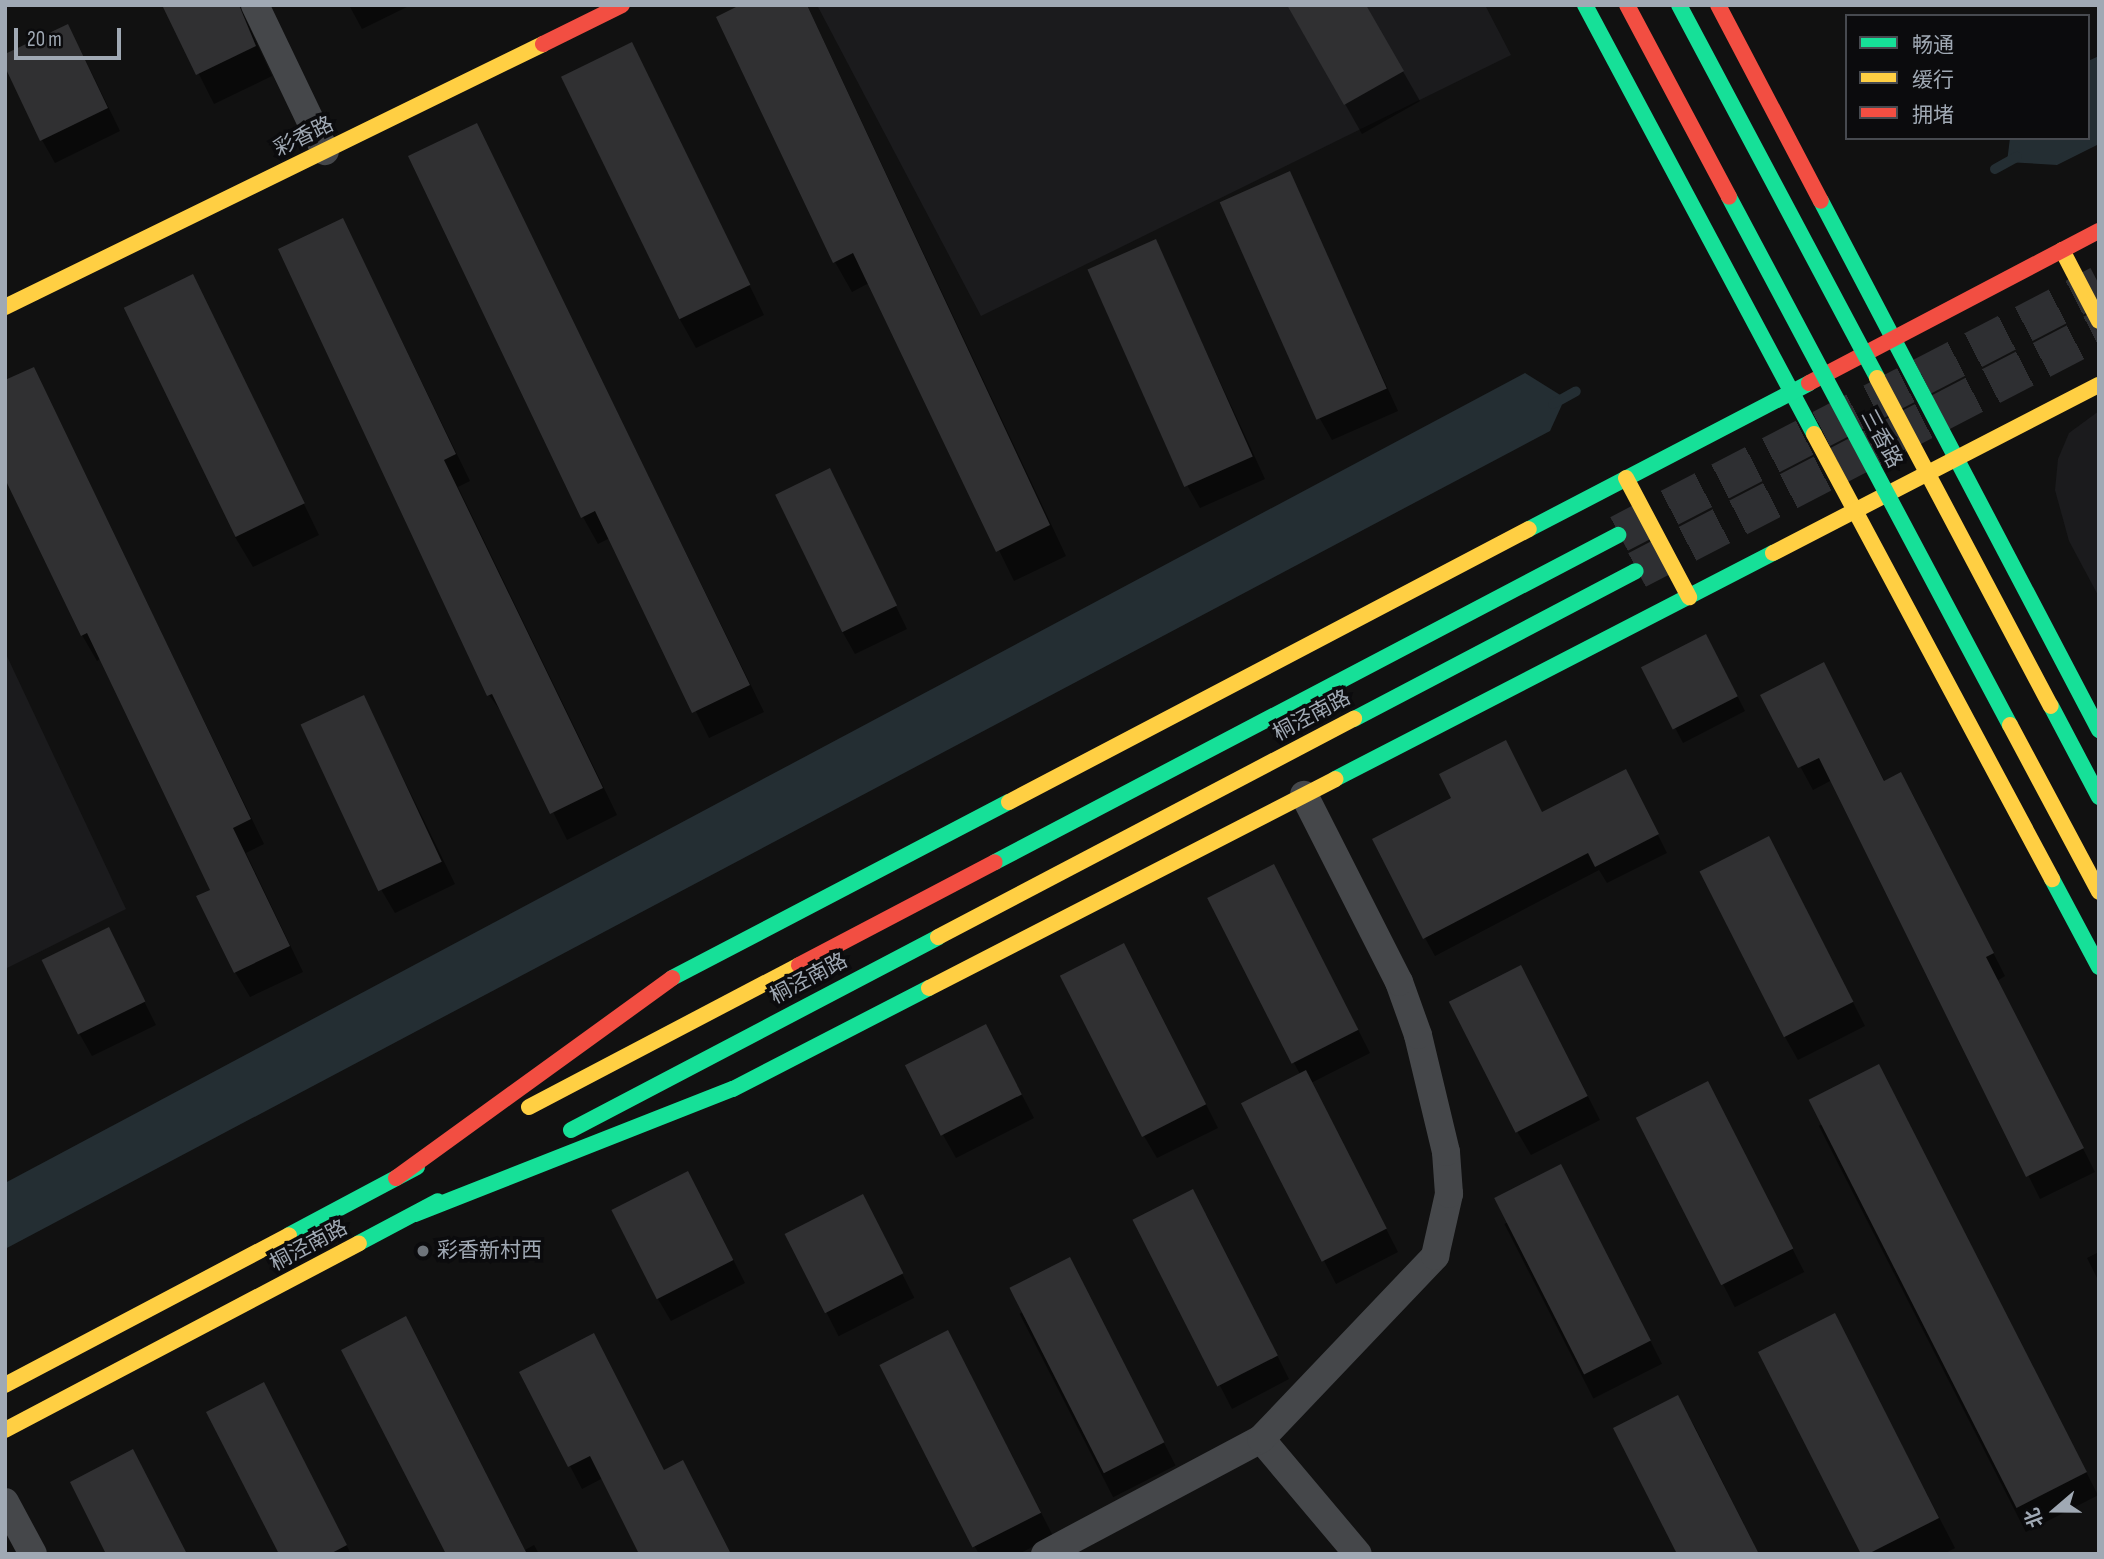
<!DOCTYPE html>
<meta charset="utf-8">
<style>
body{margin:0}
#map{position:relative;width:2104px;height:1559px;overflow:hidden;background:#111;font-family:"Sofia Sans Condensed","Noto Sans SC",sans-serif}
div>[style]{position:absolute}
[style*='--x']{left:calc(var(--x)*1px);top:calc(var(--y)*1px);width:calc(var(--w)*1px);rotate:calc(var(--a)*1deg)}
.built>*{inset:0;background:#1b1b1d}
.water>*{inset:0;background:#242e33}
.shadow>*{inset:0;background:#0007;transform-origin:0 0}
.stream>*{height:10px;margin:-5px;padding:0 5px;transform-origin:5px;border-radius:5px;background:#242e33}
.building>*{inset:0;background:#303032;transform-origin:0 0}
.primary-tunnel>*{height:38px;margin-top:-19px;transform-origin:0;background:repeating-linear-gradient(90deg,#2e2f32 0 38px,transparent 0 57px)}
.street>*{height:28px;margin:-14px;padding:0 14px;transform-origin:14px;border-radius:14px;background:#45474a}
.fast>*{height:16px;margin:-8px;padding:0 8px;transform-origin:8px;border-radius:8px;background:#16e098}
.slow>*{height:16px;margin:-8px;padding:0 8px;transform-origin:8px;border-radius:8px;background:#ffcf43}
.jam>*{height:16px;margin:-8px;padding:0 8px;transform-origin:8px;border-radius:8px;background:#f24e42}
.fast-bridge>*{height:16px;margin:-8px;padding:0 8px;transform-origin:8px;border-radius:8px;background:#16e098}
.slow-bridge>*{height:16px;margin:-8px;padding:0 8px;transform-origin:8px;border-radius:8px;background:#ffcf43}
.jam-bridge>*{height:16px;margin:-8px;padding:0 8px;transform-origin:8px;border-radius:8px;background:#f24e42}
.dots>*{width:19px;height:19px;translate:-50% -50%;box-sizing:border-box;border:4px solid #0b0b0d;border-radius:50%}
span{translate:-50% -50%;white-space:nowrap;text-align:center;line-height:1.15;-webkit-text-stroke:7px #0b0b0d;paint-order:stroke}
.street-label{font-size:21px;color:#a0a9b4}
.poi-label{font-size:21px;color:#a0a9b4}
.left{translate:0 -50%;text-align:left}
.frame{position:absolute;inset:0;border:7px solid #a0a9b4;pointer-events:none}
.legend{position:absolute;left:1845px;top:14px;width:245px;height:126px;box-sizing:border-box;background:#0b0b0d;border:2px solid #474a50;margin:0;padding:9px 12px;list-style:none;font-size:21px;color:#a0a9b4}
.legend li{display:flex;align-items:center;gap:14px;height:35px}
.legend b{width:35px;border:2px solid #474a50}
.north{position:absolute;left:2020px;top:1475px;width:70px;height:70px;-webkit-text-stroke:5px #0b0b0d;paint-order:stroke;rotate:250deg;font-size:19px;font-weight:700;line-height:28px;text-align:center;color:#a0a9b4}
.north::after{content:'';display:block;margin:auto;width:24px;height:32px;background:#a0a9b4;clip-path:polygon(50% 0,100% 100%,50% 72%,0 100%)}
.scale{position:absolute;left:14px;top:28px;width:107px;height:32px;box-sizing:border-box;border:4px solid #a0a9b4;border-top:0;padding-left:9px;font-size:21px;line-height:24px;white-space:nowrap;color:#a0a9b4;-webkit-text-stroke:5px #0b0b0d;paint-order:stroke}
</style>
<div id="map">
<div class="built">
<div style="clip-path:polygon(817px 5px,1485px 5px,1511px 55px,981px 316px)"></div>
<div style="clip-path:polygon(2099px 411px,2099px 597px,2069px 541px,2055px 490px,2058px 459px,2069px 433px)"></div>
<div style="clip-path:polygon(5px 652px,126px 909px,5px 969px)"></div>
</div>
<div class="water">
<div style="clip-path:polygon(2099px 56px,2099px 144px,2057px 165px,2007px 162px,2010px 138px,2088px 138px,2088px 61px)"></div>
<div style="clip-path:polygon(1525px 373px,1565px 398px,1550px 431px,5px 1249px,5px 1183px)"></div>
</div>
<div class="shadow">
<div style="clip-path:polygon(164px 5px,239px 5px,272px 76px,214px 104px)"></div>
<div style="clip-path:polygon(349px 5px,411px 5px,362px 29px)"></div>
<div style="clip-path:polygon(807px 5px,1066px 556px,1014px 581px,869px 283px,852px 292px,835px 262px,718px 18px)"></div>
<div style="clip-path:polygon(1289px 5px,1365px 5px,1420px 101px,1362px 134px)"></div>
<div style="clip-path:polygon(631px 44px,764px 315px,696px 348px,679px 318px)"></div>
<div style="clip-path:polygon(80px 49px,120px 131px,55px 163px,42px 140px)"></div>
<div style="clip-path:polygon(476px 125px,764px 712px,709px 738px,610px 538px,598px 544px,583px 517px,410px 157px)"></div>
<div style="clip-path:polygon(1289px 173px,1398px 411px,1332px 440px,1319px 417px)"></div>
<div style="clip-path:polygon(343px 220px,470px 481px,458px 487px,617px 815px,567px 840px,507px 720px,489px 695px,281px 250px)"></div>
<div style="clip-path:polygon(1155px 241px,1265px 479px,1200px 508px,1187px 485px)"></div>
<div style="clip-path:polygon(193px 276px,319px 535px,253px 567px,235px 537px)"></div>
<div style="clip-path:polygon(33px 369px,264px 844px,246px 853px,303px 972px,250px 997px,235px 972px,212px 891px,101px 658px,97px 661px,82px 635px,5px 475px)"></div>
<div style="clip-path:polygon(829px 470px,907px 629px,855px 654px,842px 631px)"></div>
<div style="clip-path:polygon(1714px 651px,1745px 711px,1683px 743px,1644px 668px)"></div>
<div style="clip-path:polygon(1836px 687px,1885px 782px,1901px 774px,1914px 797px,2005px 976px,1997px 981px,2095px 1172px,2040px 1199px,1832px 780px,1813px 790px,1762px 696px)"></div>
<div style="clip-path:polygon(364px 698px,455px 884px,395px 913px,382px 891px)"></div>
<div style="clip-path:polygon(1635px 789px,1667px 853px,1607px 883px,1599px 870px,1435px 956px,1425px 938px,1542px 814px)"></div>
<div style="clip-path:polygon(1781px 860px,1865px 1026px,1798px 1060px,1785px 1037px)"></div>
<div style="clip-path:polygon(1286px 889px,1370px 1053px,1311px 1083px,1398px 1252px,1336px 1284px,1243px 1104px,1300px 1074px,1294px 1063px)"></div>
<div style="clip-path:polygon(108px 929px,156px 1025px,92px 1056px,79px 1033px)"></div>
<div style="clip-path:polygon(1137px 968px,1218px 1128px,1157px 1158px,1144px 1136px)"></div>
<div style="clip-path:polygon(1533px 989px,1600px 1120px,1531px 1155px,1518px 1133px)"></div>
<div style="clip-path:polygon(998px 1049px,1034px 1118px,956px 1158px,943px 1135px)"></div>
<div style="left:1708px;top:1083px;width:212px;height:78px;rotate:63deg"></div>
<div style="left:1891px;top:1089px;width:456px;height:81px;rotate:63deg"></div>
<div style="left:1573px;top:1189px;width:196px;height:77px;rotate:63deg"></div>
<div style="clip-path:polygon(701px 1196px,745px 1283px,671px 1321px,658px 1299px)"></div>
<div style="left:863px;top:1197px;width:113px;height:85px;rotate:63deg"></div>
<div style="clip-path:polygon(1206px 1214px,1289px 1379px,1232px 1409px,1135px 1221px)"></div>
<div style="clip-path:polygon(2099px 1252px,2099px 1282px,2087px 1258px)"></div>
<div style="left:1082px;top:1282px;width:206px;height:70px;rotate:63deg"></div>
<div style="clip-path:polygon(1834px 1315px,1955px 1548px,1944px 1554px,1863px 1554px)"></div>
<div style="clip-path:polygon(594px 1335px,664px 1471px,695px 1485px,603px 1478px,582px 1489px,521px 1372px)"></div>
<div style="clip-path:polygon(419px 1341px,525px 1550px,534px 1545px,539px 1554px,448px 1554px)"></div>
<div style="clip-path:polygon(960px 1354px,1053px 1536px,1019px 1554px,979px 1554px,975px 1547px)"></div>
<div style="clip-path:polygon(1678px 1398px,1695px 1427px,1759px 1554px,1679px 1554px)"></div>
<div style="clip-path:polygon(276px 1407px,351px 1554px,281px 1554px)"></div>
</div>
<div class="stream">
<div style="--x:1995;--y:169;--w:25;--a:-29"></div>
<div style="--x:1553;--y:404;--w:26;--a:-29"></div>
</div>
<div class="building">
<div style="clip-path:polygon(162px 5px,239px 5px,256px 46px,196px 75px)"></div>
<div style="clip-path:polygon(740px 5px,807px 5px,1050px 525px,996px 552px,853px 253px,833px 263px,716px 17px)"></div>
<div style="clip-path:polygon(1287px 5px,1366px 5px,1404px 71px,1344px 105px)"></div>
<div style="clip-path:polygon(68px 24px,108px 108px,40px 141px,5px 67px,5px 54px)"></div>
<div style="left:632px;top:42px;width:270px;height:79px;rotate:64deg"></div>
<div style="clip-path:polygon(477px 123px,750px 685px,692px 713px,595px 511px,581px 518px,408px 156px)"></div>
<div style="left:1290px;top:171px;width:238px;height:77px;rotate:66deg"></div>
<div style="clip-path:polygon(343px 218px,456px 454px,444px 460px,603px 788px,550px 814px,492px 694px,487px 696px,278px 249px)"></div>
<div style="left:1156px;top:239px;width:238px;height:75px;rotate:66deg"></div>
<div style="left:193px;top:274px;width:255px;height:77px;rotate:64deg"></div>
<div style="clip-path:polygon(34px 367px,251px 819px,233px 828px,290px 946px,234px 973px,196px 896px,210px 890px,87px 633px,81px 636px,5px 479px,5px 380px)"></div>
<div style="left:830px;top:468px;width:153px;height:61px;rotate:64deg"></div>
<div style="left:1706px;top:634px;width:70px;height:73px;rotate:63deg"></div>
<div style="clip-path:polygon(1824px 662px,1884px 781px,1901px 772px,1994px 953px,1986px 957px,2084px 1148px,2026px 1177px,1819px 758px,1798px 768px,1760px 695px)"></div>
<div style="left:364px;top:695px;width:184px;height:70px;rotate:65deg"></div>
<div style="clip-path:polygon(1506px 740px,1542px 812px,1626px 769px,1659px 834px,1595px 867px,1588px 853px,1423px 939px,1372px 839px,1451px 798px,1439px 774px)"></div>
<div style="left:1769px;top:836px;width:186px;height:78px;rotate:63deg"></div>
<div style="left:1274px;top:864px;width:186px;height:75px;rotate:63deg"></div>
<div style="left:109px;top:927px;width:83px;height:75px;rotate:64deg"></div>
<div style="left:1124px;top:943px;width:181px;height:72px;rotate:63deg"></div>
<div style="left:1521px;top:965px;width:147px;height:81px;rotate:63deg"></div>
<div style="left:986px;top:1024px;width:79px;height:91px;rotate:63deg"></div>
<div style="left:1879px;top:1064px;width:458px;height:79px;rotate:63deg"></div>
<div style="left:1306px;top:1070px;width:178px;height:73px;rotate:63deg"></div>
<div style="left:1708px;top:1081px;width:188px;height:81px;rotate:63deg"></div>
<div style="left:1561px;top:1164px;width:198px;height:75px;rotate:63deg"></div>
<div style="left:688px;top:1171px;width:100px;height:86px;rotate:63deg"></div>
<div style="left:1193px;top:1189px;width:187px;height:68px;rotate:63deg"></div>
<div style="left:863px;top:1194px;width:89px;height:88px;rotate:63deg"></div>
<div style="left:1070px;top:1257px;width:208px;height:68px;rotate:63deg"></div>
<div style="clip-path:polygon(1835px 1313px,1939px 1518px,1868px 1554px,1861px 1554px,1758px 1352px)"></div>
<div style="clip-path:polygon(406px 1316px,527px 1554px,446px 1554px,341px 1350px)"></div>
<div style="left:948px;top:1330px;width:205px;height:77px;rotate:63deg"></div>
<div style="clip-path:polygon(594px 1333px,664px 1470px,683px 1460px,731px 1554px,639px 1554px,590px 1456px,568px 1467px,519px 1372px)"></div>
<div style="clip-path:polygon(264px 1382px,347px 1545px,330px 1554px,279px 1554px,206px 1412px)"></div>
<div style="clip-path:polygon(1678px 1395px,1759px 1554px,1677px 1554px,1613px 1428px)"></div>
<div style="clip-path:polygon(133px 1449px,187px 1554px,106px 1554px,70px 1482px)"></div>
</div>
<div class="primary-tunnel">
<div style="--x:1619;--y:534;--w:541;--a:-27.42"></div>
<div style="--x:1637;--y:570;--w:521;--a:-27.45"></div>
</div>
<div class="street">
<div style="--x:255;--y:5;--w:162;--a:64.4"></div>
<div style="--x:1261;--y:1439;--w:150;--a:49.9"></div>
<div style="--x:5;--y:1502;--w:59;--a:61.7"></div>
<div style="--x:1045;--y:1554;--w:245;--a:-28"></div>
<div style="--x:1261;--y:1439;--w:253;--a:-46.4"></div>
<div style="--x:1435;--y:1256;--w:64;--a:-77.3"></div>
<div style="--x:1449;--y:1194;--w:42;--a:-94.1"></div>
<div style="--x:1446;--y:1152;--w:120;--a:-103.5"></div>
<div style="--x:1418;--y:1035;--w:56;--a:-109.7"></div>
<div style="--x:1399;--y:982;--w:210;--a:-116.9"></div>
</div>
<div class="fast">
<div style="--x:1585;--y:5;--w:486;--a:61.9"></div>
<div style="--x:1821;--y:201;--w:598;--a:62.28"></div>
<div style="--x:1529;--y:529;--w:316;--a:-27.5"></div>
<div style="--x:1354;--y:719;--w:318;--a:-27.7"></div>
<div style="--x:1335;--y:779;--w:493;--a:-27.3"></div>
<div style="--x:995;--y:862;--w:704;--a:-27.69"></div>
<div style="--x:2052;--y:879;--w:100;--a:61.9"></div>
<div style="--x:672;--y:978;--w:380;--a:-27.6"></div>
<div style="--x:571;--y:1130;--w:415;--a:-27.7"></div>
<div style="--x:415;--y:1214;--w:342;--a:-21.5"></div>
<div style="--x:733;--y:1089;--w:220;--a:-27.3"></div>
<div style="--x:289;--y:1235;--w:145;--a:-28"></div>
<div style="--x:359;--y:1243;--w:89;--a:-28"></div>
</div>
<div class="slow">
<div style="--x:2062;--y:250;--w:80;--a:62.5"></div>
<div style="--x:5;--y:307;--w:599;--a:-26.05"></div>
<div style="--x:1814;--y:434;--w:505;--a:61.86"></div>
<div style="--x:1626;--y:478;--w:135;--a:62.1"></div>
<div style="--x:1773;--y:553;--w:367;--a:-27.3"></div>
<div style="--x:1009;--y:802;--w:587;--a:-27.7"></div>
<div style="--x:938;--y:937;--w:470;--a:-27.7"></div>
<div style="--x:929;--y:988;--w:457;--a:-27.2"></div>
<div style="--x:529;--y:1107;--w:305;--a:-27.7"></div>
<div style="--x:5;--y:1385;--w:321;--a:-27.8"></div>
<div style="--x:5;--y:1430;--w:400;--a:-27.8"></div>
</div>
<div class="jam">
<div style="--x:1718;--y:5;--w:221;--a:62.3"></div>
<div style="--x:543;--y:44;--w:88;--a:-26.3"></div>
<div style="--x:1809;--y:383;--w:327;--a:-27.7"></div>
<div style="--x:799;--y:965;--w:221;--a:-27.7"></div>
<div style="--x:396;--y:1178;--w:341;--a:-35.9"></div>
</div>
<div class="fast-bridge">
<div style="--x:1679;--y:5;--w:422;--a:62"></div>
<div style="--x:1729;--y:197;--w:598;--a:61.98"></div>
<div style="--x:2051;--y:706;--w:103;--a:62.2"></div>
</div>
<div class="slow-bridge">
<div style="--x:1877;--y:378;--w:371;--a:62.1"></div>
<div style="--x:2010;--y:725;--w:189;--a:61.9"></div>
</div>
<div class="jam-bridge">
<div style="--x:1627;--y:5;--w:217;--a:62"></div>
</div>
<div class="dots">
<div style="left:423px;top:1251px;background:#6e747b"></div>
</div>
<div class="street-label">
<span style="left:304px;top:137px;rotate:-26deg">彩香路</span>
<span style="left:1881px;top:439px;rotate:62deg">三香路</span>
<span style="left:1312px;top:716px;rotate:-28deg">桐泾南路</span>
<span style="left:809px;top:979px;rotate:-28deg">桐泾南路</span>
<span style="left:309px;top:1246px;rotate:-28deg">桐泾南路</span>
</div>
<div class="poi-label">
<span class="left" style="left:437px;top:1251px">彩香新村西</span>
</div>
<div class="frame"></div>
<ul class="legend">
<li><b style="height:9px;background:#16e098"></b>畅通</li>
<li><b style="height:9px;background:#ffcf43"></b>缓行</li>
<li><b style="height:9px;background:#f24e42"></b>拥堵</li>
</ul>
<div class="north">北</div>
<div class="scale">20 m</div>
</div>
